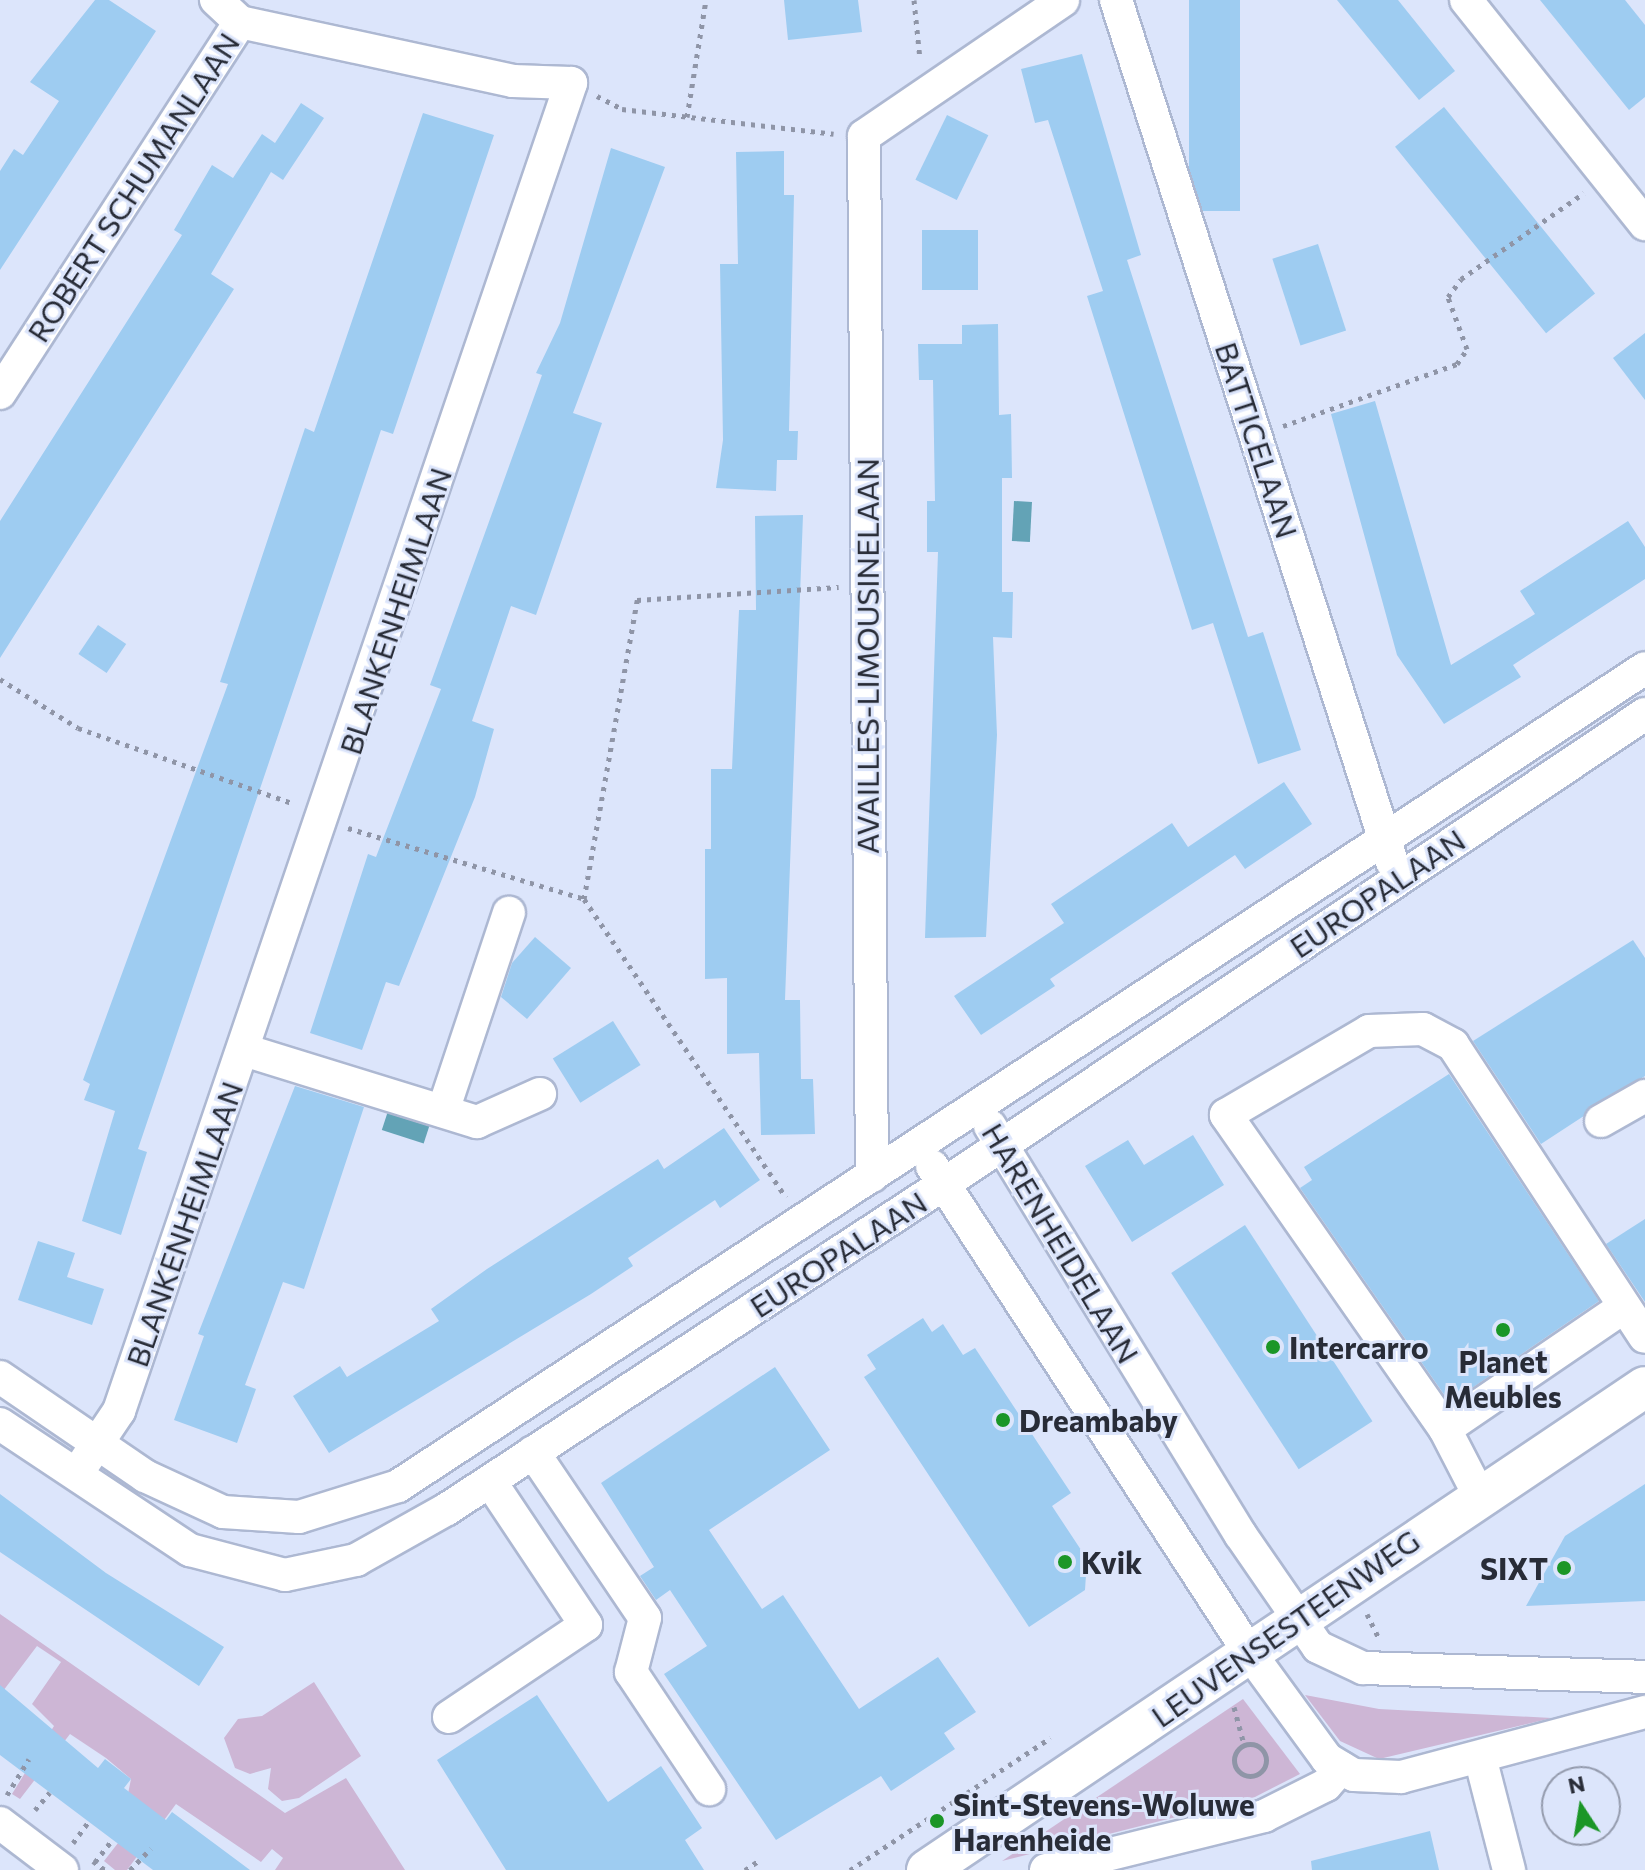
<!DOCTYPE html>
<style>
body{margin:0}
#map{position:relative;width:1645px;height:1870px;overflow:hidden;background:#dce5fb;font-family:Commissioner,sans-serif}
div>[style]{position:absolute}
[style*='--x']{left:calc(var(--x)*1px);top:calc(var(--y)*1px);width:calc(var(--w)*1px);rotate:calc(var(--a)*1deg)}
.green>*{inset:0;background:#cdb6d5}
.water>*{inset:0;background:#63a3b6;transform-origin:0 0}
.building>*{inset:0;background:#9eccf1;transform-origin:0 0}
.path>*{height:5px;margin-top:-2.5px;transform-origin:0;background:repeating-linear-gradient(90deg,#8f95a7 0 4px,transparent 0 10px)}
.path>.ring{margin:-2.5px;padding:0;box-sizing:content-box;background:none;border:5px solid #8f95a7;border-radius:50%}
.roads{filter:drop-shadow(2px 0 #adb8d2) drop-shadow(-2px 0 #adb8d2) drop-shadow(0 2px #adb8d2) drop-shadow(0 -2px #adb8d2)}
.minor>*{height:32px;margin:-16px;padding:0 16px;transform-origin:16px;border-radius:16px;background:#fff}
.major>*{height:40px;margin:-20px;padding:0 20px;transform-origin:20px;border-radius:20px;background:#fff}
.dots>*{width:22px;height:22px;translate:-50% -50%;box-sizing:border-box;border:4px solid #dce5fb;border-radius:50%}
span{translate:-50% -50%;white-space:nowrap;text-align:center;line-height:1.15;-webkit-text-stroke:6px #dce5fb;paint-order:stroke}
.street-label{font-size:30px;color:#282c37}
.poi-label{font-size:30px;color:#282c37;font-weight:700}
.left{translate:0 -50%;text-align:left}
.right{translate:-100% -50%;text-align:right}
.north{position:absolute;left:1541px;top:1766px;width:80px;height:80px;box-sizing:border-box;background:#dce5fb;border:2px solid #949bad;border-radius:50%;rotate:348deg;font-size:22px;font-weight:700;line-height:32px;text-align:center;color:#282c37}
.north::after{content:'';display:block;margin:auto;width:28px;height:36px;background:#1b9627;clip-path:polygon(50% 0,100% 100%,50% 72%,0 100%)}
</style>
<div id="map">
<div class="green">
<div style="clip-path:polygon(0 1614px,285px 1813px,346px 1778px,405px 1870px,275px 1870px,283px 1858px,272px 1849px,261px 1862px,176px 1804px,127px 1870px,115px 1870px,104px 1861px,118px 1843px,131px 1779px,106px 1758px,70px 1734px,20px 1799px,12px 1794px,54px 1726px,32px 1704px,61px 1662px,37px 1646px,0 1695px)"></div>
<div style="clip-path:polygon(314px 1682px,361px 1756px,299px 1798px,282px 1801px,268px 1789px,271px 1768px,250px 1774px,235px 1768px,224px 1738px,238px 1719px,262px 1716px)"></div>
<div style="clip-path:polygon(1305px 1695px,1379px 1709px,1552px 1718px,1379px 1759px,1340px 1741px)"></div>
<div style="clip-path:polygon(1243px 1699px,1300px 1774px,1255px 1797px,1002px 1861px)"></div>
</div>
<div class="water">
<div style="left:1014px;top:501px;width:18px;height:40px;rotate:3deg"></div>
<div style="left:388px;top:1111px;width:44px;height:20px;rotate:18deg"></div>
</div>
<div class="building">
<div style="clip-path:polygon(95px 0,109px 0,156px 31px,0 270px,0 171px,14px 149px,23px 155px,59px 101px,30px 82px)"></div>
<div style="clip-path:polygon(784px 0,858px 0,862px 32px,788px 40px)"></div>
<div style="left:1189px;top:0;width:51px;height:211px"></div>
<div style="clip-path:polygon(1337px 0,1398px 0,1455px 71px,1419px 100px)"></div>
<div style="clip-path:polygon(1540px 0,1625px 0,1645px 25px,1645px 97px,1629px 110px)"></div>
<div style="clip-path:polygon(1082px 54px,1141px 255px,1127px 260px,1248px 637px,1263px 632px,1301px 750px,1258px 764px,1213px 623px,1192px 630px,1087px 296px,1103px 291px,1048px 120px,1035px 123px,1021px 69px)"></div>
<div style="clip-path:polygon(301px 103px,324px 118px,283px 180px,271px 172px,211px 274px,234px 289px,0 658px,0 521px,182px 235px,174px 230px,212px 165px,233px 178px,262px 134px,275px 143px)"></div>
<div style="left:1444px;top:107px;width:240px;height:63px;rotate:51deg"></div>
<div style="clip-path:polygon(423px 113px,494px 135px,393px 434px,381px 430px,351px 520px,138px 1149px,147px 1152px,121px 1235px,82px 1221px,115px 1111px,84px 1100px,90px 1084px,83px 1080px,228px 684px,220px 682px,305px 428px,314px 432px)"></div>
<div style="left:947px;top:115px;width:46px;height:72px;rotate:26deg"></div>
<div style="clip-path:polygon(611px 148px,665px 167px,573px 413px,602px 423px,536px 615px,511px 606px,472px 721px,494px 729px,475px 797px,399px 986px,386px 982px,362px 1050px,310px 1033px,368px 854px,376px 857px,441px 689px,430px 685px,542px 375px,536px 373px,560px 323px)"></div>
<div style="clip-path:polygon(784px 151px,784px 195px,794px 195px,789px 431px,798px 431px,797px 460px,777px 460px,776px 491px,716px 488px,723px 440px,720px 264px,738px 264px,736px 152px)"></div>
<div style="left:922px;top:230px;width:56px;height:60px"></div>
<div style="left:1318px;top:244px;width:91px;height:48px;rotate:72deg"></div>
<div style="clip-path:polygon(998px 324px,999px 415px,1011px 414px,1012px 478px,1002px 478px,1002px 592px,1013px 592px,1012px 638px,993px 637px,997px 735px,986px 937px,925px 938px,938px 552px,927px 552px,927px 501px,935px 501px,933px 380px,919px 380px,918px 344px,962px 344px,962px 325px)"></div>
<div style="clip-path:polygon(1645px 333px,1645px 400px,1613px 358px)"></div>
<div style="clip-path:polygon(1375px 401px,1451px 665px,1535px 614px,1520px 591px,1628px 521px,1645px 547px,1645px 579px,1513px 665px,1521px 677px,1444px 724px,1397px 655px,1331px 414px)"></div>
<div style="clip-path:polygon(803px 515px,785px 1000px,800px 1000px,801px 1079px,813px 1079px,815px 1134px,761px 1135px,759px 1053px,727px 1054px,727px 978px,705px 979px,705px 849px,711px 849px,711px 769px,732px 769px,739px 610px,756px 610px,755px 516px)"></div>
<div style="left:98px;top:625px;width:34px;height:35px;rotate:34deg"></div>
<div style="clip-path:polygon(1284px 782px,1312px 824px,1245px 869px,1235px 855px,1050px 979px,1055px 986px,981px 1035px,954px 996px,1064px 923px,1051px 904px,1172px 823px,1188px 847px)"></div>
<div style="clip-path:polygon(535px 937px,571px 968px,527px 1019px,501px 997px,512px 963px)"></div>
<div style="clip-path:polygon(1633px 940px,1645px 958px,1645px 1076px,1541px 1144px,1473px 1041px)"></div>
<div style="left:613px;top:1021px;width:52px;height:71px;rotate:58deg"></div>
<div style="clip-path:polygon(1449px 1074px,1599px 1301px,1450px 1403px,1300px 1188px,1312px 1180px,1304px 1167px)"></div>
<div style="clip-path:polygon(295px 1086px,364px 1107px,304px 1289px,283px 1282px,245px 1385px,256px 1389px,237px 1443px,174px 1420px,204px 1336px,198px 1334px)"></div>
<div style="clip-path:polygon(724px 1128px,760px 1180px,720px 1208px,715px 1200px,628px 1258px,633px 1266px,591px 1294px,329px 1453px,293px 1396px,340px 1366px,347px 1377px,439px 1321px,431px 1309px,487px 1269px,658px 1159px,664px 1169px)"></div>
<div style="clip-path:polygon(1193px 1135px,1224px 1185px,1132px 1242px,1085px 1166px,1128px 1140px,1144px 1165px)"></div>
<div style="clip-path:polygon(1645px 1219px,1645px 1302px,1606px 1244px)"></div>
<div style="left:1245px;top:1225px;width:234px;height:88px;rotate:57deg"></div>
<div style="clip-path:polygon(38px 1241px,75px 1253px,67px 1277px,104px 1289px,92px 1325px,18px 1300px)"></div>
<div style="clip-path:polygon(923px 1318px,932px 1332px,943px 1324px,963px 1355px,975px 1348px,1071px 1493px,1052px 1506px,1087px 1559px,1085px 1590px,1029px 1627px,864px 1377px,876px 1369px,867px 1355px)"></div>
<div style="clip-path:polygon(775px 1367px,830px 1450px,709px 1530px,762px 1609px,783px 1595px,859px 1709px,938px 1657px,976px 1712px,944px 1733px,955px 1749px,891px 1791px,881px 1776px,776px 1840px,664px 1674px,707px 1646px,670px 1590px,656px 1600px,640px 1576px,654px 1567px,601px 1483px)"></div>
<div style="clip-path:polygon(1645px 1484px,1645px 1601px,1526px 1606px,1565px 1536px)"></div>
<div style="clip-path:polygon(0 1494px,106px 1573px,224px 1647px,199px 1686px,0 1552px)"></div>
<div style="clip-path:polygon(0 1685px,98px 1768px,105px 1759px,131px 1779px,124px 1788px,166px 1820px,172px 1812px,250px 1870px,153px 1870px,0 1755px)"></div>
<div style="clip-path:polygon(537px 1695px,608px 1802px,661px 1766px,702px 1828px,685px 1840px,704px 1870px,506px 1870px,437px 1760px)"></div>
<div style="clip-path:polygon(1430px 1831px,1439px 1870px,1312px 1870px,1311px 1861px)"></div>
</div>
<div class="path">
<div style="--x:914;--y:0;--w:59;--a:84.2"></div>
<div style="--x:597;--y:96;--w:28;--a:27"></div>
<div style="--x:622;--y:109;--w:213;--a:6.7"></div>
<div style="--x:687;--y:117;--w:119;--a:-80.8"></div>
<div style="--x:1283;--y:426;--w:185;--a:-19.6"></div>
<div style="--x:1457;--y:364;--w:18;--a:-56"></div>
<div style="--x:1467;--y:349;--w:55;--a:-110.1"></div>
<div style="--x:1448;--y:297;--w:22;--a:-54"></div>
<div style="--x:1461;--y:279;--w:150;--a:-35"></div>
<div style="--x:0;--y:679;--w:92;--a:32.1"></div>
<div style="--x:78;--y:728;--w:227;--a:19.3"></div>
<div style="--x:348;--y:828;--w:246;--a:16.7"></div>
<div style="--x:584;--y:899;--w:360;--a:55.9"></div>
<div style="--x:584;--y:899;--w:304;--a:-79.9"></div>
<div style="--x:637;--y:600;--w:202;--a:-3.7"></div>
<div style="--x:1367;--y:1614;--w:25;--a:64"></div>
<div style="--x:1234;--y:1707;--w:38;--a:75"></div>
<div class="ring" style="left:1234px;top:1744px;width:27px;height:27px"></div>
<div style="--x:7;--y:1795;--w:42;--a:-58.6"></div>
<div style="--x:35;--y:1810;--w:23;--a:-50"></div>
<div style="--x:73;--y:1843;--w:27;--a:-54"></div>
<div style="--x:93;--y:1861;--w:15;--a:37"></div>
<div style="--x:95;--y:1862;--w:29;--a:-52"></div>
<div style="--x:130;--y:1870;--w:30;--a:-46"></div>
<div style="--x:745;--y:1870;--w:18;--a:-34"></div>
<div style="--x:850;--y:1870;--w:240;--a:-33.4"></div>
</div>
<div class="roads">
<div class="minor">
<div style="--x:1116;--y:0;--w:905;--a:72.25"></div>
<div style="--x:1466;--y:0;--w:287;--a:51.4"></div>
<div style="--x:0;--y:393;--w:442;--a:-57.1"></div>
<div style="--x:244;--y:1050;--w:244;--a:17.2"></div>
<div style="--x:477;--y:1122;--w:69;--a:-24"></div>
<div style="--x:443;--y:1111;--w:209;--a:-71.6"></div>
<div style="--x:1601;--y:1121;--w:51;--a:-29.6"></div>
<div style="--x:990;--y:1126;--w:479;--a:58.5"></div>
<div style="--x:1240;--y:1534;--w:137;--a:55.4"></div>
<div style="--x:1318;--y:1647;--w:50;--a:25"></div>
<div style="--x:1363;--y:1668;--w:282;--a:1.8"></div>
<div style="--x:932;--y:1166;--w:580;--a:56.89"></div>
<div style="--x:1249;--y:1652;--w:132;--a:53.9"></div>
<div style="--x:1327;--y:1759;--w:31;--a:31"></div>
<div style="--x:1354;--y:1775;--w:47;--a:2.4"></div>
<div style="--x:1401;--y:1777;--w:253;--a:-14.9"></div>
<div style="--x:872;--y:1176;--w:1040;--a:-90.44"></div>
<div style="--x:864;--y:136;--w:241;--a:-34.3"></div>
<div style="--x:0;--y:1377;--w:176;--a:34.3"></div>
<div style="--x:145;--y:1476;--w:86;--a:24.8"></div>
<div style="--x:223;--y:1512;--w:76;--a:3.8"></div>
<div style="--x:299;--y:1517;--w:104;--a:-17.4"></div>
<div style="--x:398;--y:1486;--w:1491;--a:-33.26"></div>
<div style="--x:0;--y:1424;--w:228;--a:33.6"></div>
<div style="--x:190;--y:1550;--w:98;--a:14.7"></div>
<div style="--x:285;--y:1575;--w:73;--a:-11.9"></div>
<div style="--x:356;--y:1560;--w:104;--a:-29.3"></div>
<div style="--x:447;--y:1509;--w:594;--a:-33.18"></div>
<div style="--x:944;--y:1184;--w:844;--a:-33.84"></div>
<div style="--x:1445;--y:1429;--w:383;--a:-124.9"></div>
<div style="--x:1226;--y:1115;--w:166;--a:-30.4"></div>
<div style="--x:1369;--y:1031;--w:54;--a:-2.1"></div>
<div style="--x:1423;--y:1029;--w:34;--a:28"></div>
<div style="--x:1453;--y:1045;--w:349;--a:56.7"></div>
<div style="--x:533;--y:1452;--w:200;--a:56"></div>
<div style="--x:645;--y:1618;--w:56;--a:104.5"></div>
<div style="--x:631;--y:1672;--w:141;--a:56.3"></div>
<div style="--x:84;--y:1463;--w:63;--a:-56.1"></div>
<div style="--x:119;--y:1411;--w:1403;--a:-71.2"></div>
<div style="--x:571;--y:83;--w:58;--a:-178"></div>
<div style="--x:513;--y:81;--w:279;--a:-167.8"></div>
<div style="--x:240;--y:22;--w:33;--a:-137"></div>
<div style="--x:1479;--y:1495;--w:74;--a:-117.3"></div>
<div style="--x:1445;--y:1429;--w:217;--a:-34.3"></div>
<div style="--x:449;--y:1717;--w:165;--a:-33.9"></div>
<div style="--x:586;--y:1625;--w:173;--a:-123.7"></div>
<div style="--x:1480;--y:1757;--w:117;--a:75.6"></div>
<div style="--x:0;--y:1823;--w:78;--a:37.2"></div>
<div style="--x:1046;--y:1870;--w:225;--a:-13.9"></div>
<div style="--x:1264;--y:1816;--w:69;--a:-26.6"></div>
<div style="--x:1326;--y:1785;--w:23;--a:-49"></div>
</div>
<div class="major">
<div style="--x:927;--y:1870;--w:865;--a:-33.93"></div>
</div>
</div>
<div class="dots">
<div style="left:1503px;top:1330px;background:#1b9627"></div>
<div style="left:1273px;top:1347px;background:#1b9627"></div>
<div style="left:1003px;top:1420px;background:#1b9627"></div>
<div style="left:1065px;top:1562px;background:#1b9627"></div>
<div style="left:1564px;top:1568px;background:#1b9627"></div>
<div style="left:937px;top:1821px;background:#1b9627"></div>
</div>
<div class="street-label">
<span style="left:133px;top:187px;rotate:-57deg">ROBERT SCHUMANLAAN</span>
<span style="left:1257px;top:440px;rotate:72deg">BATTICELAAN</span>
<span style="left:395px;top:611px;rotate:-72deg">BLANKENHEIMLAAN</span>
<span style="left:867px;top:656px;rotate:-90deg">AVAILLES-LIMOUSINELAAN</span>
<span style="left:1377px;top:893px;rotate:-34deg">EUROPALAAN</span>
<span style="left:184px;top:1224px;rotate:-71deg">BLANKENHEIMLAAN</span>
<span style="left:1061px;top:1243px;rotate:59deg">HARENHEIDELAAN</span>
<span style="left:838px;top:1254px;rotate:-33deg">EUROPALAAN</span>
<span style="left:1285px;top:1628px;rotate:-35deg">LEUVENSESTEENWEG</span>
</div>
<div class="poi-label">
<span class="left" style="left:1289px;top:1347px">Intercarro</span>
<span style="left:1503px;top:1378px">Planet<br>Meubles</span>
<span class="left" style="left:1019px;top:1420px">Dreambaby</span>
<span class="left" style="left:1081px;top:1562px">Kvik</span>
<span class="right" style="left:1548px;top:1568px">SIXT</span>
<span class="left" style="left:953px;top:1821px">Sint-Stevens-Woluwe<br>Harenheide</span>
</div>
<div class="north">N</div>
</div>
